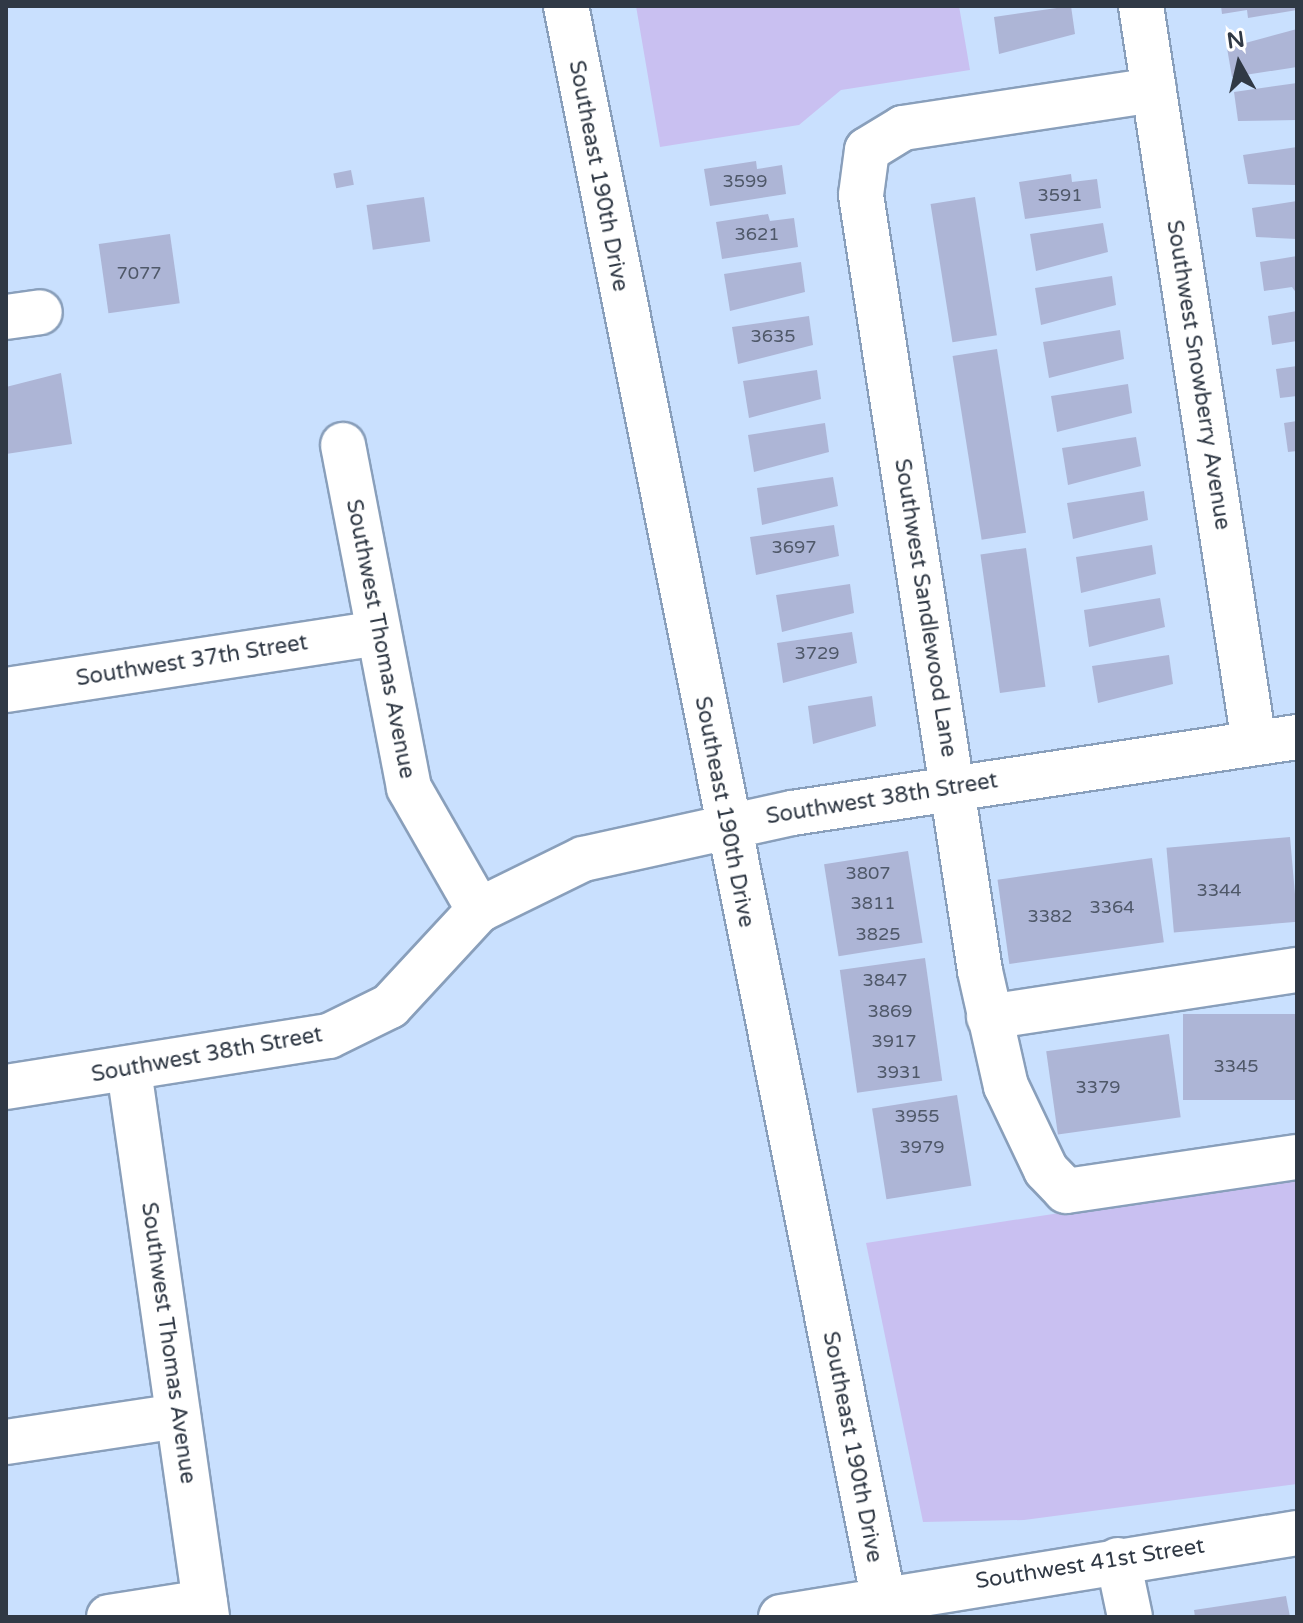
<!DOCTYPE html>
<style>
body{margin:0}
#map{position:relative;width:1303px;height:1623px;overflow:hidden;background:#c9e0fe;font-family:"Varela Round",sans-serif}
div>[style]{position:absolute}
[style*='--x']{left:calc(var(--x)*1px);top:calc(var(--y)*1px);width:calc(var(--w)*1px);rotate:calc(var(--a)*1deg)}
.green>*{inset:0;background:#c9c0f1}
.building>*{inset:0;background:#adb5d6;transform-origin:0 0}
.roads{filter:drop-shadow(2px 0 #899fbb) drop-shadow(-2px 0 #899fbb) drop-shadow(0 2px #899fbb) drop-shadow(0 -2px #899fbb)}
.minor>*{height:44px;margin:-22px;padding:0 22px;transform-origin:22px;border-radius:22px;background:#fff}
.major>*{height:44px;margin:-22px;padding:0 22px;transform-origin:22px;border-radius:22px;background:#fff}
span{translate:-50% -50%;white-space:nowrap;text-align:center;line-height:1.15;-webkit-text-stroke:6px #fff;paint-order:stroke}
.number-label{font-size:18px;color:#4f5869}
.number-label span{-webkit-text-stroke-width:0}
.street-label{font-size:22px;color:#303945}
.frame{position:absolute;inset:0;border:8px solid #303945;pointer-events:none}
.north{position:absolute;left:1199px;top:24px;width:80px;height:80px;-webkit-text-stroke:6px #fff;paint-order:stroke;rotate:352deg;font-size:22px;font-weight:700;line-height:32px;text-align:center;color:#303945}
.north::after{content:'';display:block;margin:auto;width:28px;height:36px;background:#303945;clip-path:polygon(50% 0,100% 100%,50% 72%,0 100%)}
</style>
<div id="map">
<div class="green">
<div style="clip-path:polygon(636px 6px,959px 6px,970px 70px,841px 90px,799px 125px,660px 147px)"></div>
<div style="clip-path:polygon(1297px 1176px,1297px 1484px,1024px 1520px,923px 1522px,866px 1243px)"></div>
</div>
<div class="building">
<div style="clip-path:polygon(1071px 6px,1075px 34px,999px 54px,994px 17px)"></div>
<div style="clip-path:polygon(1221px 6px,1297px 6px,1297px 10px,1248px 18px,1247px 10px,1222px 14px)"></div>
<div style="clip-path:polygon(1297px 29px,1297px 67px,1232px 77px,1227px 48px)"></div>
<div style="clip-path:polygon(1297px 83px,1297px 120px,1238px 121px,1234px 92px)"></div>
<div style="clip-path:polygon(1297px 147px,1297px 185px,1248px 184px,1243px 155px)"></div>
<div style="clip-path:polygon(756px 161px,757px 169px,782px 165px,786px 194px,710px 206px,704px 169px)"></div>
<div style="left:351px;top:170px;width:15px;height:18px;rotate:79deg"></div>
<div style="clip-path:polygon(1071px 174px,1072px 182px,1097px 179px,1101px 208px,1025px 219px,1019px 182px)"></div>
<div style="left:424px;top:197px;width:45px;height:58px;rotate:82deg"></div>
<div style="left:975px;top:197px;width:140px;height:45px;rotate:81deg"></div>
<div style="clip-path:polygon(1297px 201px,1297px 239px,1256px 237px,1252px 208px)"></div>
<div style="clip-path:polygon(768px 214px,770px 221px,794px 218px,798px 247px,722px 259px,716px 222px)"></div>
<div style="clip-path:polygon(1103px 223px,1108px 252px,1036px 271px,1030px 234px)"></div>
<div style="left:170px;top:234px;width:70px;height:72px;rotate:82deg"></div>
<div style="clip-path:polygon(1297px 256px,1297px 294px,1292px 287px,1264px 291px,1260px 262px)"></div>
<div style="clip-path:polygon(801px 262px,805px 292px,730px 311px,724px 274px)"></div>
<div style="clip-path:polygon(1112px 276px,1116px 305px,1041px 325px,1035px 288px)"></div>
<div style="clip-path:polygon(1297px 311px,1297px 341px,1272px 345px,1268px 316px)"></div>
<div style="clip-path:polygon(809px 316px,813px 345px,738px 364px,732px 327px)"></div>
<div style="clip-path:polygon(1120px 330px,1124px 359px,1049px 378px,1043px 342px)"></div>
<div style="left:997px;top:349px;width:186px;height:45px;rotate:81deg"></div>
<div style="clip-path:polygon(1297px 366px,1297px 396px,1280px 398px,1276px 369px)"></div>
<div style="clip-path:polygon(817px 370px,821px 399px,749px 418px,743px 381px)"></div>
<div style="clip-path:polygon(61px 373px,72px 444px,6px 454px,6px 387px)"></div>
<div style="clip-path:polygon(1128px 384px,1132px 413px,1057px 432px,1051px 396px)"></div>
<div style="clip-path:polygon(1297px 421px,1297px 451px,1288px 452px,1284px 423px)"></div>
<div style="clip-path:polygon(825px 423px,829px 452px,754px 472px,748px 435px)"></div>
<div style="clip-path:polygon(1136px 437px,1141px 466px,1068px 485px,1062px 448px)"></div>
<div style="clip-path:polygon(833px 477px,838px 506px,762px 525px,757px 488px)"></div>
<div style="clip-path:polygon(1144px 491px,1148px 520px,1073px 539px,1067px 503px)"></div>
<div style="clip-path:polygon(834px 525px,839px 556px,756px 575px,750px 537px)"></div>
<div style="clip-path:polygon(1152px 545px,1156px 574px,1081px 593px,1076px 557px)"></div>
<div style="left:1026px;top:548px;width:140px;height:46px;rotate:82deg"></div>
<div style="clip-path:polygon(850px 584px,854px 613px,782px 632px,776px 595px)"></div>
<div style="clip-path:polygon(1160px 598px,1165px 627px,1089px 647px,1084px 610px)"></div>
<div style="clip-path:polygon(852px 632px,857px 663px,783px 683px,777px 643px)"></div>
<div style="clip-path:polygon(1169px 655px,1173px 684px,1098px 703px,1092px 666px)"></div>
<div style="clip-path:polygon(872px 696px,876px 726px,813px 744px,808px 706px)"></div>
<div style="left:1290px;top:837px;width:85px;height:124px;rotate:85deg"></div>
<div style="left:908px;top:851px;width:93px;height:85px;rotate:81deg"></div>
<div style="left:1152px;top:858px;width:85px;height:156px;rotate:82deg"></div>
<div style="left:925px;top:958px;width:124px;height:86px;rotate:82deg"></div>
<div style="left:1297px;top:1014px;width:86px;height:114px;rotate:90deg"></div>
<div style="left:1169px;top:1034px;width:84px;height:124px;rotate:82deg"></div>
<div style="left:957px;top:1095px;width:92px;height:86px;rotate:81deg"></div>
<div style="clip-path:polygon(1286px 1596px,1290px 1617px,1195px 1617px,1194px 1610px)"></div>
</div>
<div class="roads">
<div class="minor">
<div style="--x:1141;--y:6;--w:746;--a:81.28"></div>
<div style="--x:1154;--y:90;--w:254;--a:171.4"></div>
<div style="--x:903;--y:128;--w:42;--a:148.6"></div>
<div style="--x:867;--y:150;--w:45;--a:97.6"></div>
<div style="--x:861;--y:195;--w:785;--a:81.28"></div>
<div style="--x:980;--y:971;--w:118;--a:77.3"></div>
<div style="--x:1006;--y:1086;--w:93;--a:64.5"></div>
<div style="--x:1046;--y:1170;--w:29;--a:46"></div>
<div style="--x:1066;--y:1191;--w:233;--a:-8.4"></div>
<div style="--x:6;--y:317;--w:34;--a:-8"></div>
<div style="--x:343;--y:445;--w:349;--a:79.1"></div>
<div style="--x:409;--y:788;--w:141;--a:60.2"></div>
<div style="--x:6;--y:690;--w:375;--a:-8.7"></div>
<div style="--x:989;--y:1017;--w:312;--a:-8.7"></div>
<div style="--x:129;--y:1070;--w:553;--a:81.88"></div>
<div style="--x:6;--y:1087;--w:327;--a:-9"></div>
<div style="--x:329;--y:1036;--w:68;--a:-26.2"></div>
<div style="--x:390;--y:1006;--w:131;--a:-47.2"></div>
<div style="--x:479;--y:910;--w:116;--a:-26.1"></div>
<div style="--x:583;--y:859;--w:214;--a:-12.4"></div>
<div style="--x:792;--y:813;--w:511;--a:-8.56"></div>
<div style="--x:6;--y:1442;--w:174;--a:-8.6"></div>
<div style="--x:1118;--y:1560;--w:58;--a:78.1"></div>
<div style="--x:109;--y:1617;--w:97;--a:-8.9"></div>
<div style="--x:781;--y:1617;--w:523;--a:-9.25"></div>
</div>
<div class="major">
<div style="--x:566;--y:6;--w:1643;--a:78.73"></div>
</div>
</div>
<div class="number-label">
<span style="left:745px;top:181px">3599</span>
<span style="left:1060px;top:195px">3591</span>
<span style="left:757px;top:234px">3621</span>
<span style="left:139px;top:273px">7077</span>
<span style="left:773px;top:336px">3635</span>
<span style="left:794px;top:547px">3697</span>
<span style="left:817px;top:653px">3729</span>
<span style="left:868px;top:873px">3807</span>
<span style="left:1219px;top:890px">3344</span>
<span style="left:873px;top:903px">3811</span>
<span style="left:1112px;top:907px">3364</span>
<span style="left:1050px;top:916px">3382</span>
<span style="left:878px;top:934px">3825</span>
<span style="left:885px;top:980px">3847</span>
<span style="left:890px;top:1011px">3869</span>
<span style="left:894px;top:1041px">3917</span>
<span style="left:1236px;top:1066px">3345</span>
<span style="left:899px;top:1072px">3931</span>
<span style="left:1098px;top:1087px">3379</span>
<span style="left:917px;top:1116px">3955</span>
<span style="left:922px;top:1147px">3979</span>
</div>
<div class="street-label">
<span style="left:598px;top:176px;rotate:79deg">Southeast 190th Drive</span>
<span style="left:1198px;top:375px;rotate:81deg">Southwest Snowberry Avenue</span>
<span style="left:925px;top:608px;rotate:81deg">Southwest Sandlewood Lane</span>
<span style="left:380px;top:639px;rotate:79deg">Southwest Thomas Avenue</span>
<span style="left:192px;top:661px;rotate:-9deg">Southwest 37th Street</span>
<span style="left:882px;top:799px;rotate:-9deg">Southwest 38th Street</span>
<span style="left:724px;top:812px;rotate:79deg">Southeast 190th Drive</span>
<span style="left:207px;top:1055px;rotate:-10deg">Southwest 38th Street</span>
<span style="left:168px;top:1343px;rotate:82deg">Southwest Thomas Avenue</span>
<span style="left:852px;top:1447px;rotate:79deg">Southeast 190th Drive</span>
<span style="left:1090px;top:1564px;rotate:-9deg">Southwest 41st Street</span>
</div>
<div class="frame"></div>
<div class="north">N</div>
</div>
